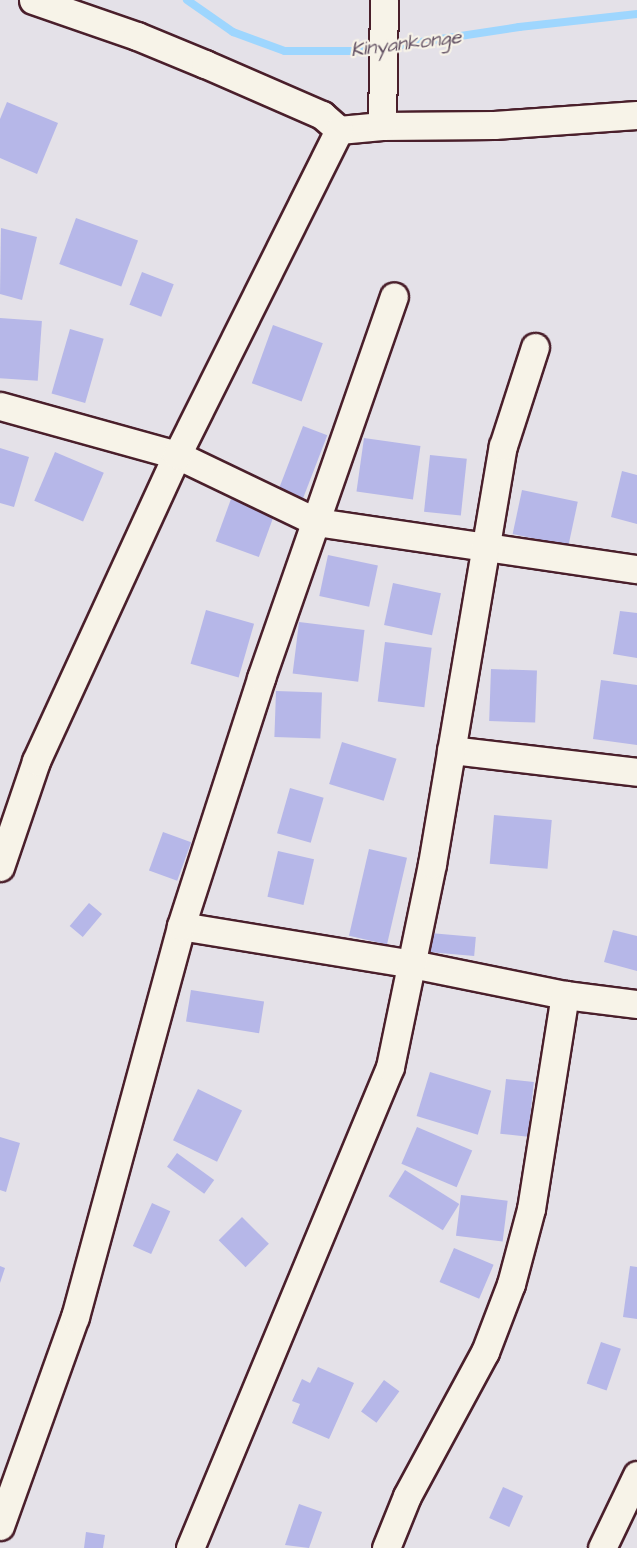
<!DOCTYPE html>
<style>
body{margin:0}
#map{position:relative;width:637px;height:1548px;overflow:hidden;background:#e4e1e8;font-family:"Architects Daughter",sans-serif}
div>[style]{position:absolute}
[style*='--x']{left:calc(var(--x)*1px);top:calc(var(--y)*1px);width:calc(var(--w)*1px);rotate:calc(var(--a)*1deg)}
.stream>*{height:8px;margin:-4px;padding:0 4px;transform-origin:4px;border-radius:4px;background:#9ed6fe}
.building>*{inset:0;background:#b6b7e8;transform-origin:0 0}
.roads{filter:drop-shadow(2px 0 #4a1f2b) drop-shadow(-2px 0 #4a1f2b) drop-shadow(0 2px #4a1f2b) drop-shadow(0 -2px #4a1f2b)}
.street>*{height:27px;margin:-13.5px;padding:0 13.5px;transform-origin:13.5px;border-radius:13.5px;background:#f7f3e8}
span{translate:-50% -50%;white-space:nowrap;text-align:center;line-height:1.15;-webkit-text-stroke:4.5px #f7f3e8;paint-order:stroke}
.water-label{font-size:20px;color:#5f4d60;font-style:italic}
</style>
<div id="map">
<div class="stream">
<div style="--x:187;--y:0;--w:56;--a:34.8"></div>
<div style="--x:233;--y:32;--w:55;--a:20.1"></div>
<div style="--x:285;--y:51;--w:76;--a:0"></div>
<div style="--x:361;--y:51;--w:160;--a:-8.6"></div>
<div style="--x:519;--y:27;--w:119;--a:-6.3"></div>
</div>
<div class="building">
<div style="clip-path:polygon(7px 102px,58px 123px,37px 174px,0 158px,0 119px)"></div>
<div style="left:76px;top:218px;width:66px;height:49px;rotate:20deg"></div>
<div style="clip-path:polygon(1px 228px,37px 237px,22px 300px,0 294px)"></div>
<div style="left:142px;top:272px;width:34px;height:35px;rotate:21deg"></div>
<div style="left:0;top:318px;width:42px;height:60px;rotate:4deg"></div>
<div style="left:273px;top:325px;width:53px;height:62px;rotate:20deg"></div>
<div style="left:70px;top:329px;width:35px;height:67px;rotate:16deg"></div>
<div style="left:303px;top:426px;width:26px;height:71px;rotate:21deg"></div>
<div style="left:364px;top:438px;width:57px;height:54px;rotate:8deg"></div>
<div style="clip-path:polygon(0 448px,29px 457px,14px 507px,0 503px)"></div>
<div style="left:55px;top:452px;width:53px;height:53px;rotate:23deg"></div>
<div style="left:430px;top:455px;width:37px;height:57px;rotate:6deg"></div>
<div style="clip-path:polygon(622px 471px,637px 475px,637px 524px,611px 517px)"></div>
<div style="left:522px;top:490px;width:57px;height:45px;rotate:12deg"></div>
<div style="left:231px;top:499px;width:46px;height:45px;rotate:20deg"></div>
<div style="left:328px;top:555px;width:51px;height:42px;rotate:12deg"></div>
<div style="left:393px;top:583px;width:49px;height:43px;rotate:12deg"></div>
<div style="left:206px;top:610px;width:50px;height:56px;rotate:16deg"></div>
<div style="clip-path:polygon(620px 611px,637px 613px,637px 658px,613px 654px)"></div>
<div style="left:299px;top:622px;width:66px;height:52px;rotate:7deg"></div>
<div style="left:385px;top:642px;width:47px;height:60px;rotate:7deg"></div>
<div style="left:491px;top:669px;width:46px;height:52px;rotate:2deg"></div>
<div style="clip-path:polygon(601px 680px,637px 685px,637px 745px,593px 739px)"></div>
<div style="left:276px;top:691px;width:46px;height:46px;rotate:2deg"></div>
<div style="left:342px;top:742px;width:57px;height:44px;rotate:17deg"></div>
<div style="left:290px;top:788px;width:35px;height:47px;rotate:16deg"></div>
<div style="left:494px;top:815px;width:58px;height:49px;rotate:5deg"></div>
<div style="left:163px;top:832px;width:30px;height:41px;rotate:20deg"></div>
<div style="left:369px;top:849px;width:39px;height:89px;rotate:13deg"></div>
<div style="left:278px;top:851px;width:37px;height:47px;rotate:13deg"></div>
<div style="left:89px;top:903px;width:17px;height:30px;rotate:40deg"></div>
<div style="clip-path:polygon(613px 930px,637px 936px,637px 971px,604px 962px)"></div>
<div style="left:430px;top:933px;width:46px;height:19px;rotate:5deg"></div>
<div style="left:191px;top:990px;width:74px;height:32px;rotate:9deg"></div>
<div style="left:430px;top:1072px;width:64px;height:46px;rotate:17deg"></div>
<div style="left:506px;top:1079px;width:28px;height:55px;rotate:6deg"></div>
<div style="left:198px;top:1089px;width:49px;height:57px;rotate:26deg"></div>
<div style="left:417px;top:1127px;width:60px;height:40px;rotate:23deg"></div>
<div style="clip-path:polygon(0 1137px,20px 1143px,6px 1192px,0 1190px)"></div>
<div style="left:177px;top:1153px;width:46px;height:17px;rotate:36deg"></div>
<div style="left:405px;top:1170px;width:64px;height:31px;rotate:32deg"></div>
<div style="left:461px;top:1195px;width:47px;height:41px;rotate:7deg"></div>
<div style="left:152px;top:1203px;width:20px;height:47px;rotate:24deg"></div>
<div style="left:242px;top:1217px;width:38px;height:33px;rotate:45deg"></div>
<div style="left:454px;top:1248px;width:43px;height:37px;rotate:23deg"></div>
<div style="clip-path:polygon(0 1266px,5px 1268px,0 1283px)"></div>
<div style="clip-path:polygon(630px 1266px,637px 1267px,637px 1319px,623px 1317px)"></div>
<div style="left:601px;top:1342px;width:21px;height:44px;rotate:19deg"></div>
<div style="clip-path:polygon(318px 1367px,354px 1383px,329px 1439px,292px 1423px,300px 1404px,292px 1401px,302px 1379px,310px 1383px)"></div>
<div style="left:384px;top:1380px;width:19px;height:39px;rotate:36deg"></div>
<div style="left:503px;top:1487px;width:22px;height:34px;rotate:24deg"></div>
<div style="clip-path:polygon(299px 1504px,322px 1512px,309px 1548px,285px 1545px)"></div>
<div style="clip-path:polygon(86px 1532px,105px 1535px,103px 1548px,84px 1548px)"></div>
</div>
<div class="roads">
<div class="street">
<div style="--x:33;--y:0;--w:110;--a:19.1"></div>
<div style="--x:137;--y:36;--w:74;--a:22.4"></div>
<div style="--x:205;--y:64;--w:128;--a:23.6"></div>
<div style="--x:322;--y:115;--w:23;--a:41"></div>
<div style="--x:339;--y:130;--w:43;--a:-5.3"></div>
<div style="--x:382;--y:126;--w:112;--a:-0.5"></div>
<div style="--x:494;--y:125;--w:143;--a:-4"></div>
<div style="--x:382;--y:126;--w:126;--a:-89.1"></div>
<div style="--x:0;--y:406;--w:184;--a:15.5"></div>
<div style="--x:177;--y:455;--w:155;--a:25.6"></div>
<div style="--x:317;--y:522;--w:323;--a:8.4"></div>
<div style="--x:451;--y:750;--w:187;--a:6.7"></div>
<div style="--x:0;--y:867;--w:112;--a:-71.2"></div>
<div style="--x:36;--y:761;--w:337;--a:-65.3"></div>
<div style="--x:177;--y:455;--w:363;--a:-63.5"></div>
<div style="--x:181;--y:926;--w:234;--a:9.3"></div>
<div style="--x:412;--y:964;--w:156;--a:11.5"></div>
<div style="--x:565;--y:995;--w:73;--a:7.1"></div>
<div style="--x:0;--y:1526;--w:222;--a:-70.3"></div>
<div style="--x:75;--y:1317;--w:405;--a:-74.8"></div>
<div style="--x:181;--y:926;--w:261;--a:-72.1"></div>
<div style="--x:261;--y:678;--w:404;--a:-70.8"></div>
<div style="--x:190;--y:1548;--w:521;--a:-67.42"></div>
<div style="--x:390;--y:1067;--w:207;--a:-78.3"></div>
<div style="--x:432;--y:864;--w:424;--a:-80.4"></div>
<div style="--x:503;--y:446;--w:104;--a:-72.1"></div>
<div style="--x:386;--y:1548;--w:56;--a:-68"></div>
<div style="--x:407;--y:1496;--w:164;--a:-61.6"></div>
<div style="--x:485;--y:1352;--w:73;--a:-69.1"></div>
<div style="--x:511;--y:1284;--w:78;--a:-75.1"></div>
<div style="--x:531;--y:1209;--w:217;--a:-81"></div>
<div style="--x:602;--y:1548;--w:81;--a:-64.4"></div>
</div>
</div>
<div class="water-label">
<span style="left:406px;top:44px;rotate:-7deg">Kinyankonge</span>
</div>
</div>
